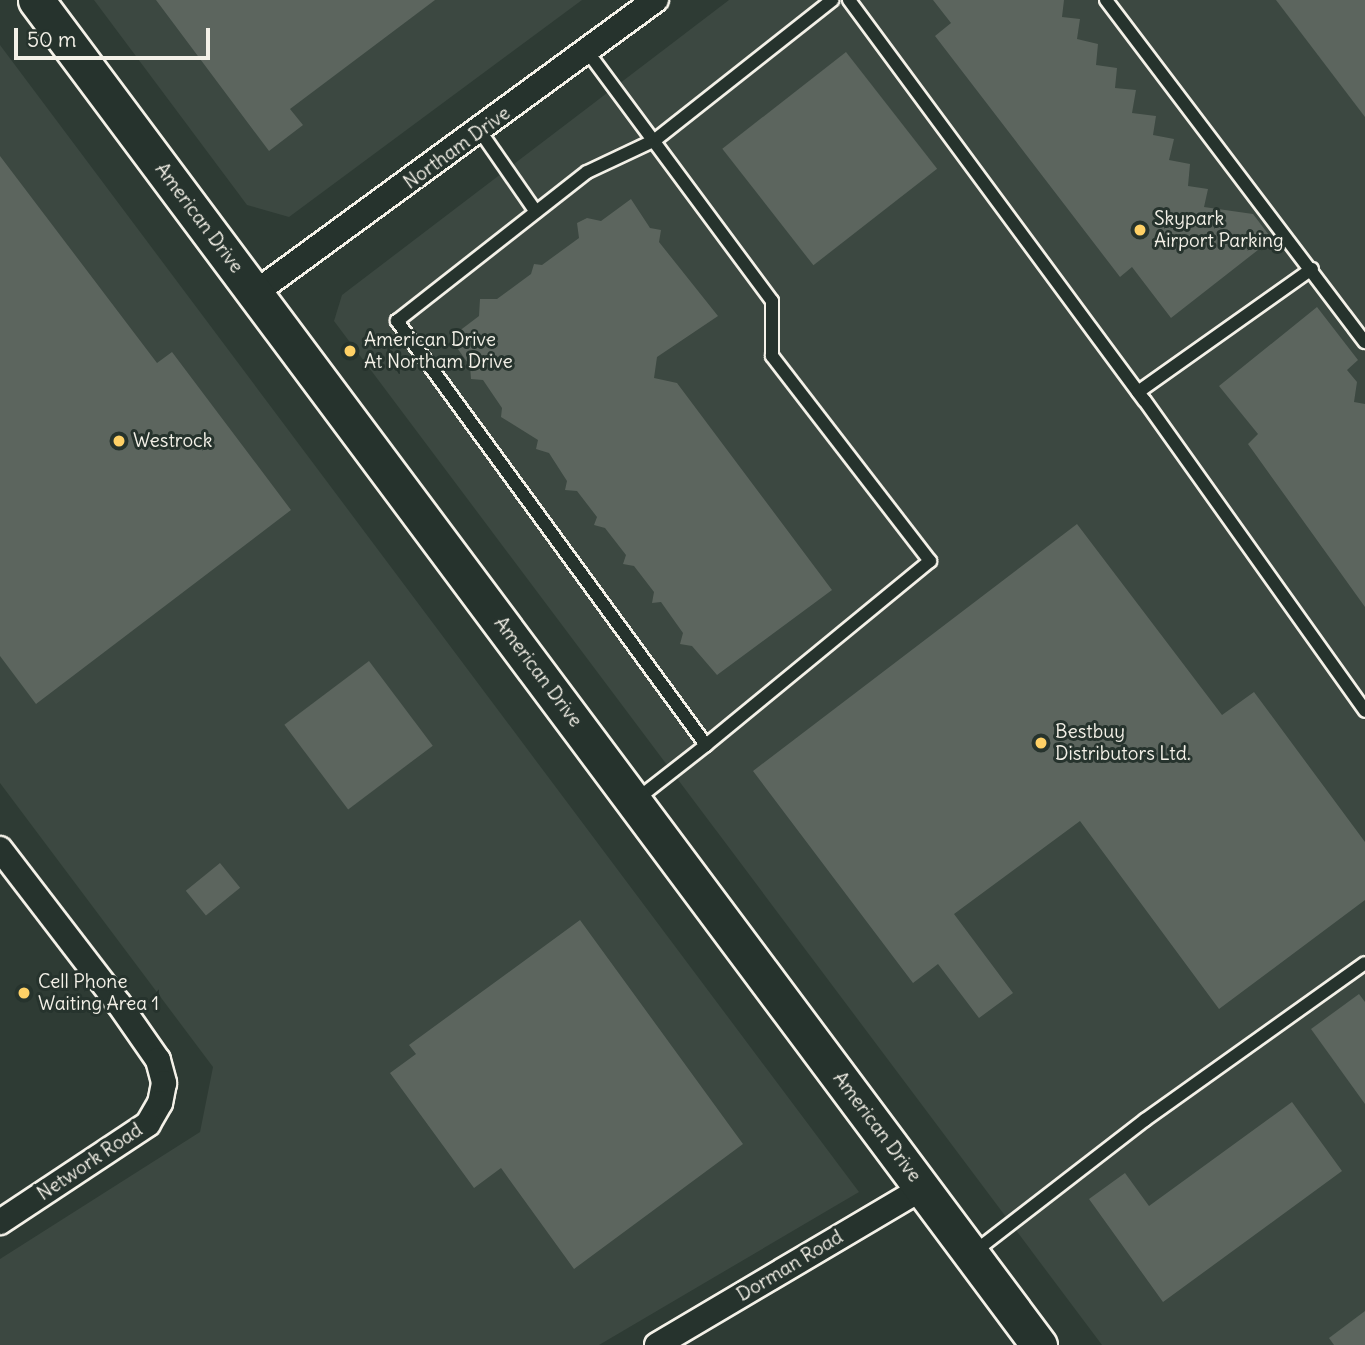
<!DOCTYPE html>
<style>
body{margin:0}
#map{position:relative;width:1365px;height:1345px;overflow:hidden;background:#2e3b34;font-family:Delius,sans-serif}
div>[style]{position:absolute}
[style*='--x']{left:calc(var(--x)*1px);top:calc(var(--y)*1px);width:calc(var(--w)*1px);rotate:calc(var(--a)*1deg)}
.built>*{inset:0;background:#3c4841}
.building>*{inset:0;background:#5c655e;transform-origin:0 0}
.roads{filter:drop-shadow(2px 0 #f4f1e8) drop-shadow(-2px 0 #f4f1e8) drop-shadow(0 2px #f4f1e8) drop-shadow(0 -2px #f4f1e8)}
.lane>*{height:12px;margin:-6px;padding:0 6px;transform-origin:6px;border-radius:6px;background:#26332d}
.street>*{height:24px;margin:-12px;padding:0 12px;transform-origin:12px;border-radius:12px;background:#26332d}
.secondary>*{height:35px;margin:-17.5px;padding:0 17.5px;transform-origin:17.5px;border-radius:17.5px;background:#26332d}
.dots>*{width:19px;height:19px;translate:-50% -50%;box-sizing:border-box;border:4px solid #26332d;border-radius:50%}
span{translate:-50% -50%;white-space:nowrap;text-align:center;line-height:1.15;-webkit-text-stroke:6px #26332d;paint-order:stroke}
.street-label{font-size:19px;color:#f4f1e8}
.poi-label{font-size:19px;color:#f4f1e8}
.left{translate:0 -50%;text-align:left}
.scale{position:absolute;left:14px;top:28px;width:196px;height:32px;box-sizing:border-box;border:4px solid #f4f1e8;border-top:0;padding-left:9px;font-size:21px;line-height:24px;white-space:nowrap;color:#f4f1e8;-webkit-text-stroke:5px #26332d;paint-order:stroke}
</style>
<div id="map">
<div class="built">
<div style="clip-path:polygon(94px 0,582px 0,289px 217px,247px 205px)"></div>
<div style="clip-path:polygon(729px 0,1365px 0,1365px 1345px,1102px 1345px,334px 321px,342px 295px)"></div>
<div style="clip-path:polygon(0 45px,859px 1192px,599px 1345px,0 1345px,0 1259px,200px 1132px,213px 1067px,0 783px)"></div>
</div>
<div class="building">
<div style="clip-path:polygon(156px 0,435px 0,290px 109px,303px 125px,269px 151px)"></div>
<div style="clip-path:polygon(933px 0,1064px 0,1062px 17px,1080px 19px,1077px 39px,1098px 44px,1096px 65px,1117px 68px,1115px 88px,1136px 90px,1132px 113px,1156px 116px,1153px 135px,1174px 139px,1169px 160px,1190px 164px,1188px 186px,1208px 189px,1204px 207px,1253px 214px,1272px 239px,1171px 318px,1132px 267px,1120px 277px,935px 36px,951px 23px)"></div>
<div style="clip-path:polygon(1276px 0,1365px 0,1365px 117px)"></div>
<div style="left:846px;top:52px;width:148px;height:157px;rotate:52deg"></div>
<div style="clip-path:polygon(0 156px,157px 363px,172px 352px,291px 510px,36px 704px,0 656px)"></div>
<div style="clip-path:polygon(631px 199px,650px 228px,661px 230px,659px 242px,718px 316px,657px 357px,654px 378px,677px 383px,832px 590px,717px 675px,692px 646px,680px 644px,683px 633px,661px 602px,652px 603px,654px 592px,634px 566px,623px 564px,626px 555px,605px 528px,594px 525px,597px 517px,577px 491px,565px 490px,567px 481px,549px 453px,536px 449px,538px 440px,501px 417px,502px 408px,483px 380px,471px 379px,470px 366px,450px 338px,479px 316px,480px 299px,497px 299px,531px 274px,534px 264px,542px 265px,579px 238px,577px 223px,587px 218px,601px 221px)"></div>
<div style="clip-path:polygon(1317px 307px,1358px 360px,1347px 370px,1357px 382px,1354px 402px,1365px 404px,1365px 607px,1248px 444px,1258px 434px,1219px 386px)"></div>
<div style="clip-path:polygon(1077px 524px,1222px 715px,1254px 692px,1365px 842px,1365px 900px,1219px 1009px,1080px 821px,954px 914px,1013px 993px,979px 1018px,938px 964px,913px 983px,753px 771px)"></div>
<div style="left:369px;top:661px;width:106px;height:106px;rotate:53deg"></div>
<div style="left:220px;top:863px;width:32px;height:44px;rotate:51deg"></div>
<div style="clip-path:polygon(580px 920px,743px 1144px,574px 1269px,501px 1168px,474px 1188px,390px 1073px,416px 1054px,409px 1045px)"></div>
<div style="clip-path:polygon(1359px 994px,1365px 1002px,1365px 1104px,1311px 1029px)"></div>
<div style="clip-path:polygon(1292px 1102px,1342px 1171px,1163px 1302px,1089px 1199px,1125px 1173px,1149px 1206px)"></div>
<div style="clip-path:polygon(1365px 1311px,1365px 1345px,1334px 1345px,1329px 1338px)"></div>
</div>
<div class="roads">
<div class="lane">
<div style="--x:849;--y:0;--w:498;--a:53.6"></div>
<div style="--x:1145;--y:401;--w:380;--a:54.6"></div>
<div style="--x:1106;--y:0;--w:429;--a:52.9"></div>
<div style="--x:587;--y:51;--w:311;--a:53.5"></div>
<div style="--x:772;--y:301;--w:55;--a:90"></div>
<div style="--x:772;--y:356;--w:259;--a:52.4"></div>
<div style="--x:930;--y:561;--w:290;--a:140.6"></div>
<div style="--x:480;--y:131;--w:98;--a:55.3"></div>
<div style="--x:1138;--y:392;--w:213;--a:-35.3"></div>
<div style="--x:637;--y:799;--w:88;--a:-38"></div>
<div style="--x:706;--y:745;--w:525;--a:-126.08"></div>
<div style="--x:397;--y:321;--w:241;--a:-38.1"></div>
<div style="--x:587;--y:172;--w:75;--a:-25.2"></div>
<div style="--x:655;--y:140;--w:226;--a:-38.3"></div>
<div style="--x:974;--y:1252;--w:216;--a:-37.7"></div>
<div style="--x:1145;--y:1120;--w:270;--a:-35.5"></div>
</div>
<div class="street">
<div style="--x:255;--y:293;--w:497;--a:-36.2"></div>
<div style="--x:0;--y:849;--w:195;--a:52.5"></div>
<div style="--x:119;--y:1004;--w:68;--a:55.1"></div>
<div style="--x:158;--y:1060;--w:24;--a:75"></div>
<div style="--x:164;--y:1083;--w:20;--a:101"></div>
<div style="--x:160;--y:1103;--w:24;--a:120"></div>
<div style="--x:148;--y:1124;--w:178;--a:146.5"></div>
<div style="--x:657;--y:1345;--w:309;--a:-30.6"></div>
</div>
<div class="secondary">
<div style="--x:36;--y:0;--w:1678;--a:53.29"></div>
</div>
</div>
<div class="dots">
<div style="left:1140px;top:230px;background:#ffd166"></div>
<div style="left:350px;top:351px;background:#ffd166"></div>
<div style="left:119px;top:441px;background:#ffd166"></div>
<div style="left:1041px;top:743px;background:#ffd166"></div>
<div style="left:24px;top:993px;background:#ffd166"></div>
</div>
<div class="street-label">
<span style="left:457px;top:148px;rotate:-36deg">Northam Drive</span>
<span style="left:199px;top:218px;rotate:53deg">American Drive</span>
<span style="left:538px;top:672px;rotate:53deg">American Drive</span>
<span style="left:877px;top:1127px;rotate:53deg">American Drive</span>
<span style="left:90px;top:1162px;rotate:-34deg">Network Road</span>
<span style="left:790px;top:1266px;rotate:-31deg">Dorman Road</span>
</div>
<div class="poi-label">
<span class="left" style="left:1154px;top:230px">Skypark<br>Airport Parking</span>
<span class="left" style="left:364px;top:351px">American Drive<br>At Northam Drive</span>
<span class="left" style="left:133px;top:441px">Westrock</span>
<span class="left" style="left:1055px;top:743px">Bestbuy<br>Distributors Ltd.</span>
<span class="left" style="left:38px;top:993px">Cell Phone<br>Waiting Area 1</span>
</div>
<div class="scale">50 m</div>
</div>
